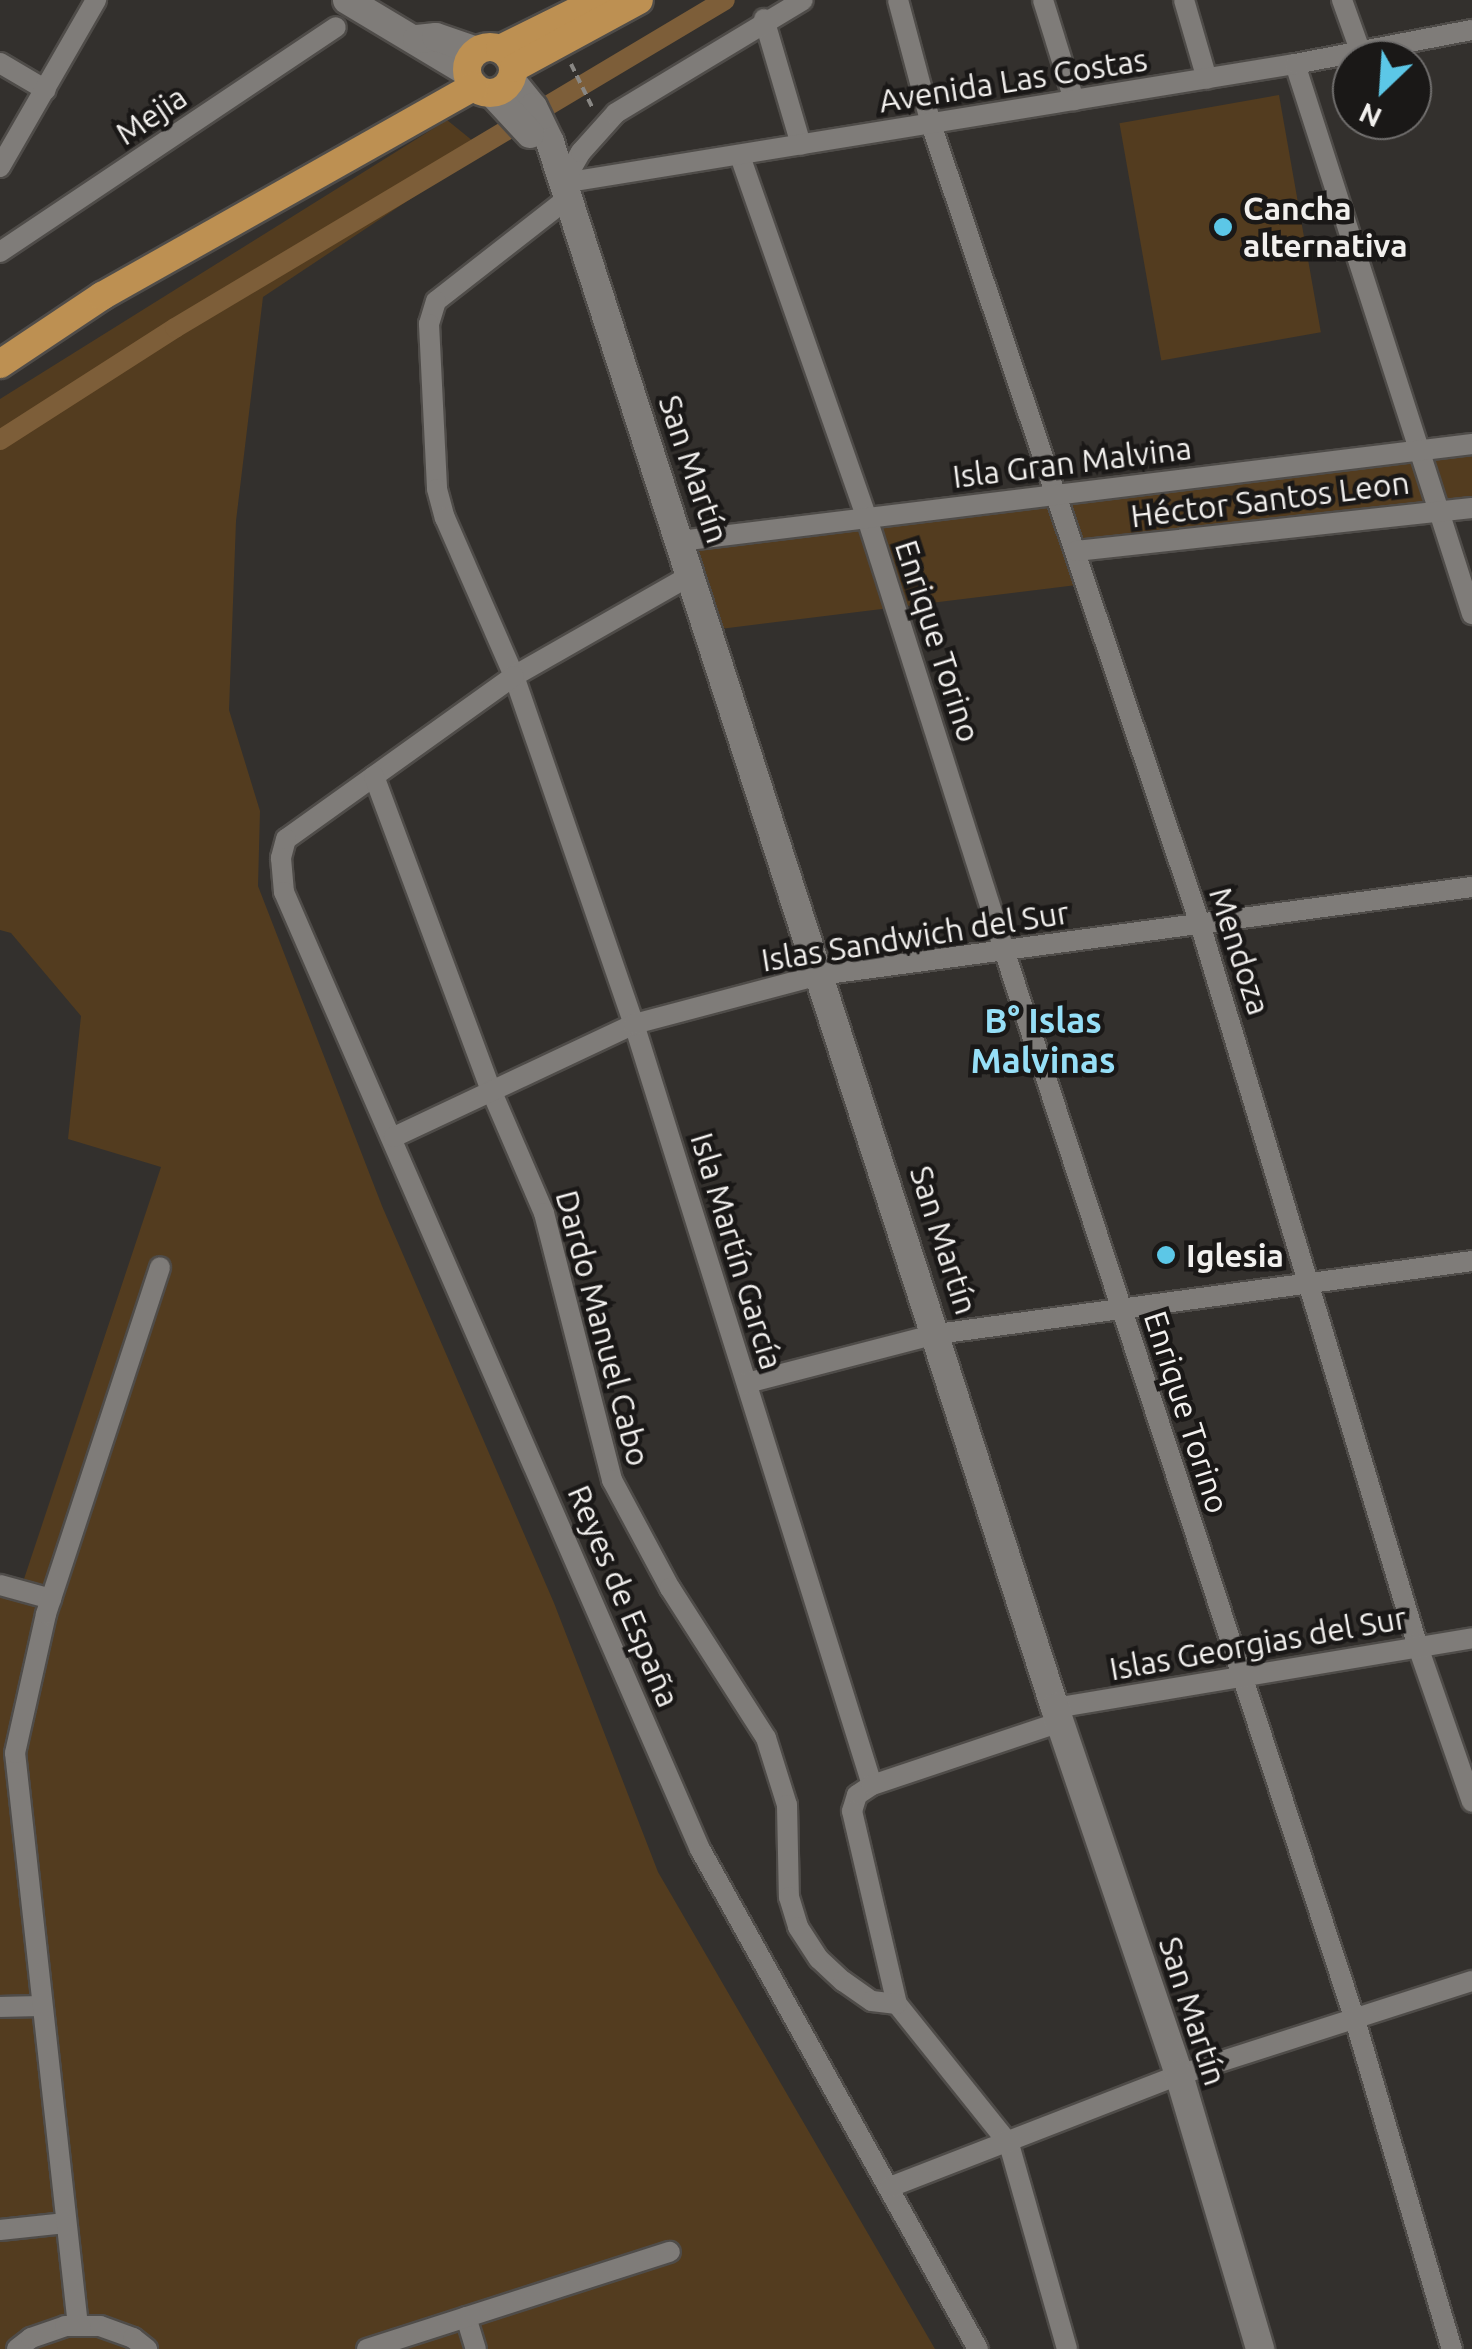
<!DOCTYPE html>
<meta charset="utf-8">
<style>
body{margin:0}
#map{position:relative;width:1472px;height:2349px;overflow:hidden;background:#33302d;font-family:Ubuntu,sans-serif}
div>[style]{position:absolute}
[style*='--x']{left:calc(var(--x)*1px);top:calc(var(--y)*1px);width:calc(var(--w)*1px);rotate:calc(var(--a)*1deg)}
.green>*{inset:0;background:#533c1f;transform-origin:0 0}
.canal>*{height:20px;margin:-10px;padding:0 10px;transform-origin:10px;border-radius:10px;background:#7d5e39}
.path>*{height:4px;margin-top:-2px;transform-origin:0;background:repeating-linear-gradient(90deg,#898784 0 8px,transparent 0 13px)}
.roads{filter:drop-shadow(2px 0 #4f4c49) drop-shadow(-2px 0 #4f4c49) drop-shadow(0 2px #4f4c49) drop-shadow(0 -2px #4f4c49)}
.minor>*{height:20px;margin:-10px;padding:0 10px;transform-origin:10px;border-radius:10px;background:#7f7c79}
.secondary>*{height:28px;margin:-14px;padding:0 14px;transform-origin:14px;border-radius:14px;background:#7f7c79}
.primary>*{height:28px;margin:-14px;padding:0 14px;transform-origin:14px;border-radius:14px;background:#bd9052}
.primary>.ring{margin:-14px;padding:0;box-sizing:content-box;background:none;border:28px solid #bd9052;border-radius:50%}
.dots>*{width:28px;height:28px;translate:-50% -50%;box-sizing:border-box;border:5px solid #1a1817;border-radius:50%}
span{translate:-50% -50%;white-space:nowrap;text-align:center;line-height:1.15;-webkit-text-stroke:9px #1a1817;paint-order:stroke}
.street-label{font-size:32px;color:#f2f0ee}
.poi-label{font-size:32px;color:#f2f0ee;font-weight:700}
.left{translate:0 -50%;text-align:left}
.neighbourhood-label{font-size:35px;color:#96dff7;font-weight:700}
.north{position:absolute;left:1332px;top:40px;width:100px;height:100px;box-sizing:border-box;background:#1a1817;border:2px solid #706e6d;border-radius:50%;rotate:205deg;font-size:28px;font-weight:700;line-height:40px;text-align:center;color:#f2f0ee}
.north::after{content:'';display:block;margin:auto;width:35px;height:45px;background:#5cc7e7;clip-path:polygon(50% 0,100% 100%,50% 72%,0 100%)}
</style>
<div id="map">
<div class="green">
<div style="left:1279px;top:95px;width:241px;height:162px;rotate:80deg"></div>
<div style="clip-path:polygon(447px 120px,484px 150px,263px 297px,236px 521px,229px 710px,260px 811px,258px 886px,382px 1206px,554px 1603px,658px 1872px,935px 2349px,0 2349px,0 1580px,22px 1585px,161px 1167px,68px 1139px,81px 1016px,11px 933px,0 930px,0 399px)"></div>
<div style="clip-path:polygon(1472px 445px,1472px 507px,1075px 551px,1085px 584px,712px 630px,682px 542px)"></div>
</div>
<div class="canal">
<div style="--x:0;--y:440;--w:208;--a:-32.6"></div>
<div style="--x:175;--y:328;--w:640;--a:-30.81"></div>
</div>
<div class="path">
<div style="--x:571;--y:64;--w:50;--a:63.9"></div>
</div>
<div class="roads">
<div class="minor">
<div style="--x:898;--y:0;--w:128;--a:75.1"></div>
<div style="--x:931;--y:124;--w:844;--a:71.41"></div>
<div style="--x:1200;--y:924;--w:752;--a:73.23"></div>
<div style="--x:1417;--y:1644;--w:167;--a:70.8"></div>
<div style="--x:1043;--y:0;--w:105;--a:72.8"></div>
<div style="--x:1184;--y:0;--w:82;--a:73.8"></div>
<div style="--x:1342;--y:0;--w:56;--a:70.3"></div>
<div style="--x:764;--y:19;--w:131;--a:73.6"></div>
<div style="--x:0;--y:63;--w:53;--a:30.4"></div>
<div style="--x:1295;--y:64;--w:578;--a:72.16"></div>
<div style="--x:740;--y:156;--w:384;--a:70.7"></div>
<div style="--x:867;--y:518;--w:453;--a:72.4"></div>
<div style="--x:1004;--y:950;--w:1126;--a:71.84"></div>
<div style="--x:1355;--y:2020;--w:343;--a:73.6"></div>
<div style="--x:0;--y:167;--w:193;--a:-60.1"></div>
<div style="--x:563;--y:183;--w:742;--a:-9.23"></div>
<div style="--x:1295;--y:64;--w:180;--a:-10.9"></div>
<div style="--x:563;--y:183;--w:36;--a:-60"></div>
<div style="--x:581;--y:152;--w:52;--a:-48.1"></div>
<div style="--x:616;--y:113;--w:218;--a:-31.1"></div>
<div style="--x:568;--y:198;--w:167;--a:142"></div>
<div style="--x:436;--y:301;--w:24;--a:107"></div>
<div style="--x:429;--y:324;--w:165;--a:87.2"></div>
<div style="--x:437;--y:489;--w:30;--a:75"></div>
<div style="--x:445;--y:518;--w:172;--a:66.4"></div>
<div style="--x:514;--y:676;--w:368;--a:71"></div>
<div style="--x:634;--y:1024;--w:797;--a:72.63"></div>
<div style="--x:872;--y:1785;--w:18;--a:146"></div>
<div style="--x:857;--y:1795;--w:17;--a:107"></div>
<div style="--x:852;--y:1811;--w:198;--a:76.9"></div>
<div style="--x:897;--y:2004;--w:179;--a:51.3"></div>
<div style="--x:1009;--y:2144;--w:213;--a:74.2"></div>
<div style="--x:0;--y:252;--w:404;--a:-33.8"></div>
<div style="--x:680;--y:541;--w:798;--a:-6.98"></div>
<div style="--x:1076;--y:551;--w:398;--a:-6.2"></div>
<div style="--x:693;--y:574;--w:206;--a:150.3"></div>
<div style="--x:514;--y:676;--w:280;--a:144.4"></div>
<div style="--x:286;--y:839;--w:20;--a:105"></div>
<div style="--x:281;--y:858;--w:34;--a:85"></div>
<div style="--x:284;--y:892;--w:1044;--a:66.51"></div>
<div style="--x:700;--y:1849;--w:572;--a:60.93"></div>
<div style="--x:374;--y:776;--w:335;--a:69.6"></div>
<div style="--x:491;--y:1090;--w:134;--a:66.7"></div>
<div style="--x:544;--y:1213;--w:276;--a:75.7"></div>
<div style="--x:612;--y:1480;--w:123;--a:61.8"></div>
<div style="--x:670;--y:1588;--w:178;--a:57.4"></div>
<div style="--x:766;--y:1738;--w:70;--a:72.6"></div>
<div style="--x:787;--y:1805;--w:92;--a:88.8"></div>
<div style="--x:789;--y:1897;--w:31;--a:73"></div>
<div style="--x:798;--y:1927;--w:38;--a:57"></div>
<div style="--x:819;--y:1959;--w:33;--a:43"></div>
<div style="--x:843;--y:1981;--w:35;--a:35"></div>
<div style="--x:872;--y:2001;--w:25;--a:7"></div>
<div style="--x:394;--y:1137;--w:265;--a:-25.2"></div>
<div style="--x:634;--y:1024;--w:192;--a:-14.8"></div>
<div style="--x:820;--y:975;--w:658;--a:-7.69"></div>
<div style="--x:747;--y:1383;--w:196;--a:-14.5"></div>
<div style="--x:937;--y:1334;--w:540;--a:-7.77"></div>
<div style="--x:0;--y:1585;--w:53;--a:15.4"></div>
<div style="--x:1055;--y:1708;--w:423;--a:-9.5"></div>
<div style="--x:872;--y:1785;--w:198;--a:-18.5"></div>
<div style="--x:0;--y:2007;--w:42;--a:-1.4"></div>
<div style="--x:890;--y:2187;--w:310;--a:-21.2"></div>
<div style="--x:1179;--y:2075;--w:308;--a:-17.8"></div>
<div style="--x:0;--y:2230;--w:66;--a:-6.1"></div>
<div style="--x:466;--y:2317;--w:34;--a:73"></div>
<div style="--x:78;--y:2326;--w:576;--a:-96.27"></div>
<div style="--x:15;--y:1753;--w:142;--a:-77.4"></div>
<div style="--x:46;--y:1614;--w:365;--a:-71.8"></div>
<div style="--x:17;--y:2349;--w:18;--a:-38"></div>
<div style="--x:31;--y:2338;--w:36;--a:-19"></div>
<div style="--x:65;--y:2326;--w:35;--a:0"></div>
<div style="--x:100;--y:2326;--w:35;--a:20"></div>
<div style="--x:133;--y:2338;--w:18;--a:38"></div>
<div style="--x:367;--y:2349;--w:318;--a:-17.8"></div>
</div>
<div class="secondary">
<div style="--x:347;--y:0;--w:140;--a:31"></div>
<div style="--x:417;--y:39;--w:19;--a:-6"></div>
<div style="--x:436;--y:37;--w:43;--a:18.9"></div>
<div style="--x:511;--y:80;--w:35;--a:51"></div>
<div style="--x:533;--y:107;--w:39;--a:64"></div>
<div style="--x:550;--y:142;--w:1645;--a:72.13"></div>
<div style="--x:1055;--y:1708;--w:387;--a:71.3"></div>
<div style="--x:1179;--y:2075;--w:286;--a:73.5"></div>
<div style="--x:492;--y:93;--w:56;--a:47.2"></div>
</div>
<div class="primary">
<div class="ring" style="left:467px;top:47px;width:18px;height:18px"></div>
<div style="--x:500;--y:49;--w:110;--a:-26.3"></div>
<div style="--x:514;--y:68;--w:142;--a:-28.5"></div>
<div style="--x:0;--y:364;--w:123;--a:-33.7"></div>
<div style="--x:102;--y:296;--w:427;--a:-29.4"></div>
</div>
</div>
<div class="dots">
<div style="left:1223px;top:227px;background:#5cc7e7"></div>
<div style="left:1166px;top:1255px;background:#5cc7e7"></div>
</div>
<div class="street-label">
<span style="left:1013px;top:80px;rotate:-9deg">Avenida Las Costas</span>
<span style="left:151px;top:115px;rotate:-34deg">Mejia</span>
<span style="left:1072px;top:462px;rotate:-7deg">Isla Gran Malvina</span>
<span style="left:694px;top:469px;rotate:71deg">San Martín</span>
<span style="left:1270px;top:499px;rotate:-7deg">Héctor Santos Leon</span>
<span style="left:938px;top:641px;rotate:72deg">Enrique Torino</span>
<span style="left:915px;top:936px;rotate:-9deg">Islas Sandwich del Sur</span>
<span style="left:1240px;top:951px;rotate:72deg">Mendoza</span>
<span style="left:944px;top:1240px;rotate:72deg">San Martín</span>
<span style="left:737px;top:1251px;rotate:73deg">Isla Martín García</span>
<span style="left:603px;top:1328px;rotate:75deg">Dardo Manuel Cabo</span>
<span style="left:1187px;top:1412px;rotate:72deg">Enrique Torino</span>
<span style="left:624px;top:1596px;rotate:67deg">Reyes de España</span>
<span style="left:1258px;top:1643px;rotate:-10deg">Islas Georgias del Sur</span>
<span style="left:1193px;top:2011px;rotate:72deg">San Martín</span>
</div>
<div class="poi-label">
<span class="left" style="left:1243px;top:227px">Cancha<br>alternativa</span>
<span class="left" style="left:1186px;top:1255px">Iglesia</span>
</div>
<div class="neighbourhood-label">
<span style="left:1043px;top:1040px">B° Islas<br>Malvinas</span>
</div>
<div class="north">N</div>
</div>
